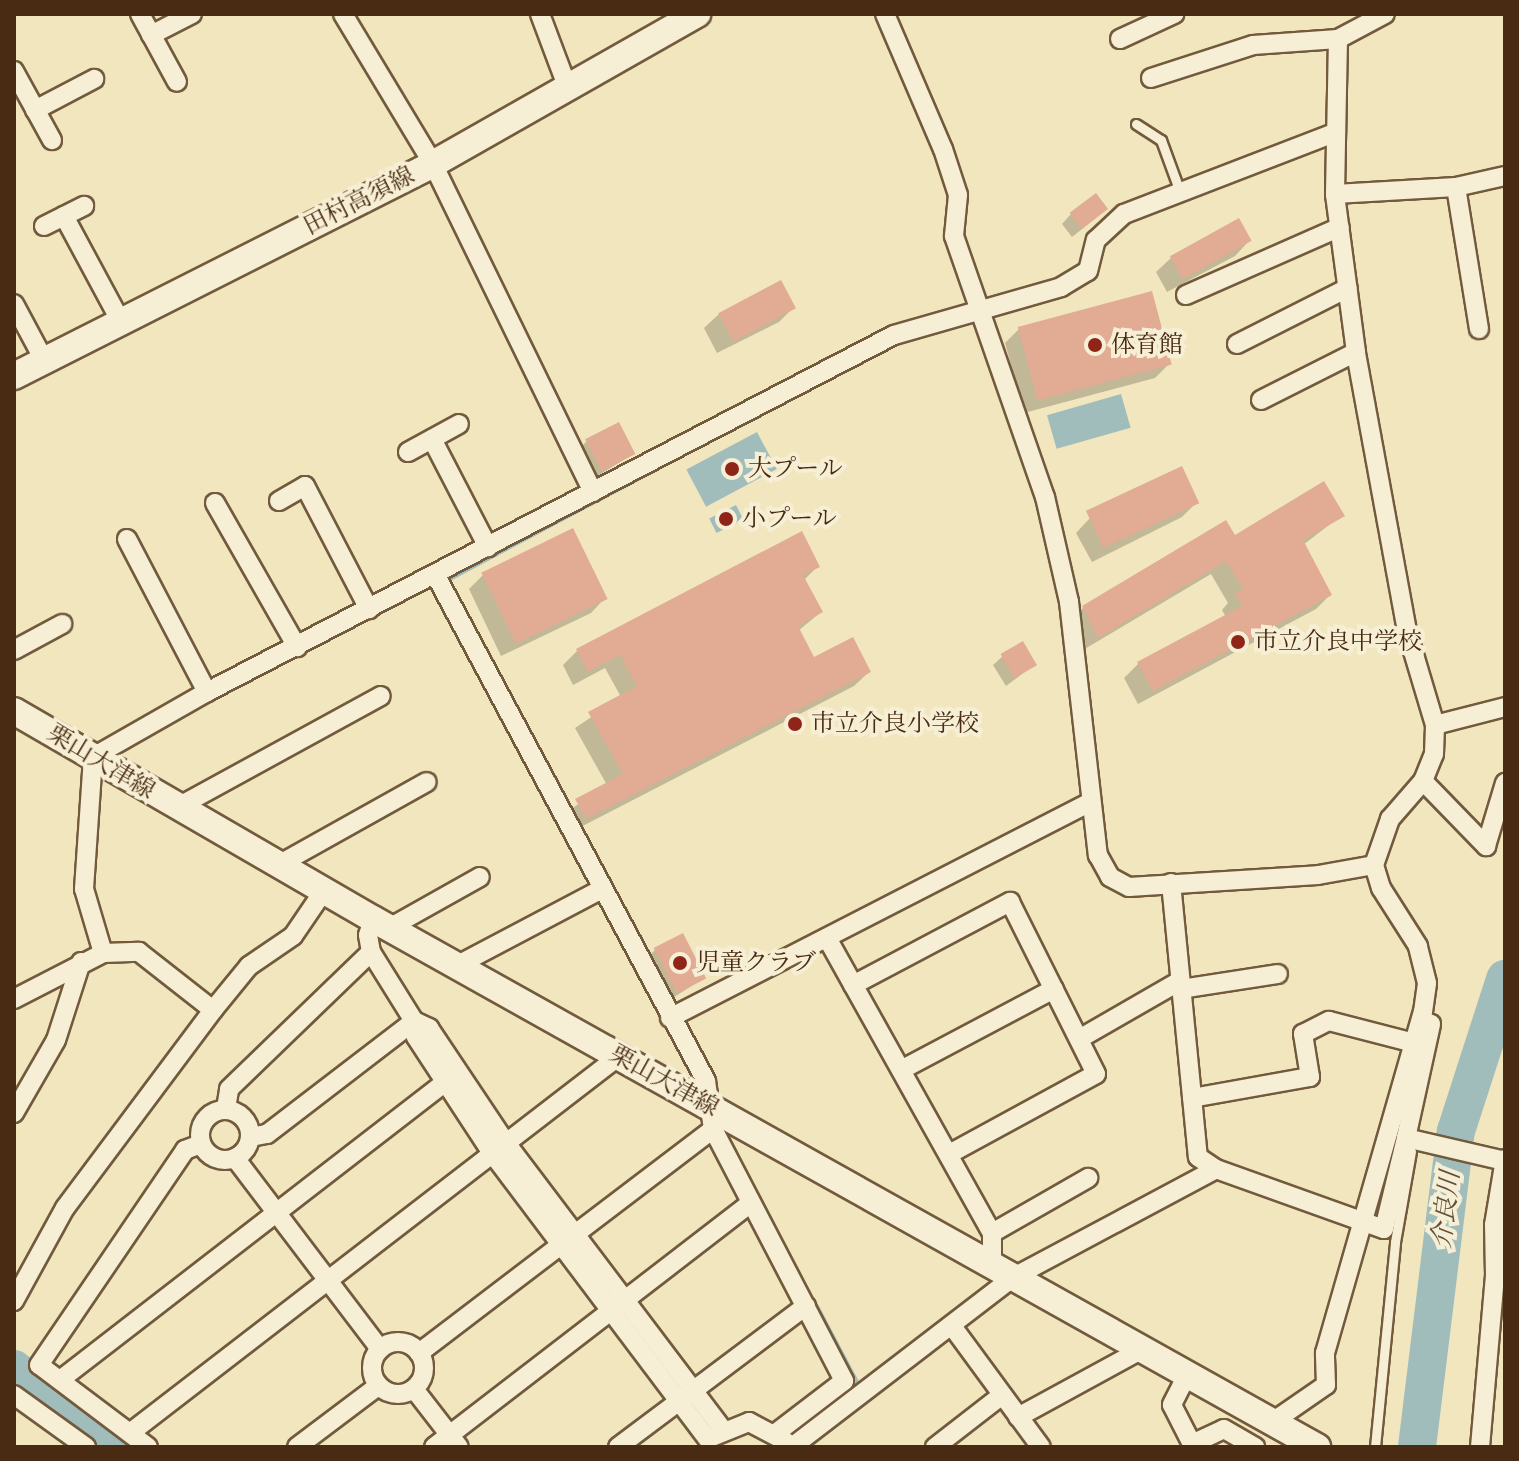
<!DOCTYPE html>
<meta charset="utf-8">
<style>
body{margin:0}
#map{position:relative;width:1519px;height:1461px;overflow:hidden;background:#f2e6be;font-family:Alegreya,"Noto Serif JP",serif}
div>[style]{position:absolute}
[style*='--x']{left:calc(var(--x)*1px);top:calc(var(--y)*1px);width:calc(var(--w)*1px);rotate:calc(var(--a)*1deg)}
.water>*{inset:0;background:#a0bdbc;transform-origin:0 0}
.shadow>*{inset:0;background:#0003}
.stream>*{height:6px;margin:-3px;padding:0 3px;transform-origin:3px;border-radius:3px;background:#a0bdbc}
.river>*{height:38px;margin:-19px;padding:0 19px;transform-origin:19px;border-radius:19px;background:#a0bdbc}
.building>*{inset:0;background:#e1ab94;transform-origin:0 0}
.roads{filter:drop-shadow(2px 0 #725a3d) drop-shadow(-2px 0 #725a3d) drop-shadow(0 2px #725a3d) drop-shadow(0 -2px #725a3d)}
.lane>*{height:9px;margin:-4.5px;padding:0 4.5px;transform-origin:4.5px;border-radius:4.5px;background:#f7efd5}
.street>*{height:18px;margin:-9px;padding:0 9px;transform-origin:9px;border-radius:9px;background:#f7efd5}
.street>.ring{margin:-9px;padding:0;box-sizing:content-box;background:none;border:18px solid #f7efd5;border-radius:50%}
.secondary>*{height:26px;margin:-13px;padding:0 13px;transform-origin:13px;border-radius:13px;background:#f7efd5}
.dots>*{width:22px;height:22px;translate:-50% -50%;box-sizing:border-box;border:4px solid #f7efd5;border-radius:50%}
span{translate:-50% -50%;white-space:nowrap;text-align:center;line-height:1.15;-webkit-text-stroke:8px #f7efd5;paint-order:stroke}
.street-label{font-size:24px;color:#482b12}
.poi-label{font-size:24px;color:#482b12}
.left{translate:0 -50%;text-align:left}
.water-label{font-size:26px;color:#5e503c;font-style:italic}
.frame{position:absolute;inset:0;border:16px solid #482b12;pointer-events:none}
</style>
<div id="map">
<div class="water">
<div style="left:1121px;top:394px;width:35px;height:77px;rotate:74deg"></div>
<div style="left:757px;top:432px;width:42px;height:80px;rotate:62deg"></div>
<div style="left:736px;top:505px;width:16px;height:30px;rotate:63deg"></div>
</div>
<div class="shadow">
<div style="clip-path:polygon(1071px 214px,1096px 218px,1072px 237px,1062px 224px)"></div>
<div style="clip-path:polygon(1249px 241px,1235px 256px,1167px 292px,1156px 272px,1171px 258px)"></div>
<div style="clip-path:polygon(780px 283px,793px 308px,779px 322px,717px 353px,704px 328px,719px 314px)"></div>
<div style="clip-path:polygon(1020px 328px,1170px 363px,1155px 378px,1024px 413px,1005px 343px)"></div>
<div style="clip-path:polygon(586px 442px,633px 454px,591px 480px,577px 451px)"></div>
<div style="clip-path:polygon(1197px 502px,1182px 517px,1092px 562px,1076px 533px,1090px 518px)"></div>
<div style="clip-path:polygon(1342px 515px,1303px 545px,1330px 595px,1316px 609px,1138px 704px,1124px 678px,1138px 664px,1226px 617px,1222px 610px,1228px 603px,1211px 574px,1083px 650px,1068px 622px,1083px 608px,1225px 523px,1234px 538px)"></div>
<div style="clip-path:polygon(818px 566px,804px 580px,821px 612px,798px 631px,813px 660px,869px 672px,854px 686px,571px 832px,562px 815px,607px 785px,575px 728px,621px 697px,605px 668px,573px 685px,563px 665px,577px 651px)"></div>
<div style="clip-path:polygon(483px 575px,605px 598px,591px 613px,501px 656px,469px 589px)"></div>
<div style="clip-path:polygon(1003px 656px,1034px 665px,1006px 686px,993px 665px)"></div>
<div style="clip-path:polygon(655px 950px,704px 978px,668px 1001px,646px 959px)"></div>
</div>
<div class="stream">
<div style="--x:442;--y:582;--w:237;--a:-28"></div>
<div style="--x:813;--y:1301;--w:96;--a:62.1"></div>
<div style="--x:858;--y:1386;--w:4;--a:135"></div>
<div style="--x:793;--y:1434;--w:21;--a:-35"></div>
</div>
<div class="river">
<div style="--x:14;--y:1369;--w:125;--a:38.5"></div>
<div style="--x:1417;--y:1447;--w:318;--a:-83"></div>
<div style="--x:1456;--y:1131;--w:160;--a:-72.1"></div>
</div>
<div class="building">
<div style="left:1096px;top:193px;width:20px;height:33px;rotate:53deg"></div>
<div style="left:1239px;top:218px;width:26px;height:79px;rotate:61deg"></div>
<div style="left:781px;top:280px;width:32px;height:71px;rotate:62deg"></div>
<div style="left:1152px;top:291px;width:76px;height:139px;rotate:75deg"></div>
<div style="left:619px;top:422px;width:36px;height:38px;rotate:63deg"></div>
<div style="left:1182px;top:466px;width:41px;height:106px;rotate:65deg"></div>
<div style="clip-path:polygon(1324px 481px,1345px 516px,1303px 540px,1332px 595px,1153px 691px,1137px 662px,1242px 606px,1235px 593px,1243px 589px,1226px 561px,1098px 638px,1082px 606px,1226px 520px,1235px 535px)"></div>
<div style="left:573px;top:528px;width:79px;height:102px;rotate:64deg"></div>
<div style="clip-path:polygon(802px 531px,820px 567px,803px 575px,823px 612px,798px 626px,814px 657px,853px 637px,871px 672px,586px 819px,575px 799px,623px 774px,588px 712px,637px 686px,620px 655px,588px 672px,576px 649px)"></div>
<div style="left:1023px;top:641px;width:28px;height:26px;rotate:60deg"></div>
<div style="left:683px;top:933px;width:51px;height:33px;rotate:63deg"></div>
</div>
<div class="roads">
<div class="lane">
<div style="--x:1136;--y:124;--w:30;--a:33"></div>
<div style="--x:1161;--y:140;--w:55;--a:69.9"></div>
<div style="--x:1375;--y:1447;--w:206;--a:-84.4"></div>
<div style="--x:1395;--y:1242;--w:92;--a:-80"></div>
</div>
<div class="street">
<div style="--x:140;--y:14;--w:77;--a:61.4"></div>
<div style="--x:343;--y:14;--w:175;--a:59"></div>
<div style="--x:433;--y:164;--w:365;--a:64"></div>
<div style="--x:540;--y:14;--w:77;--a:69.4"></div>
<div style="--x:885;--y:14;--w:147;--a:66.8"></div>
<div style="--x:943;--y:149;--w:48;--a:71.9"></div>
<div style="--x:958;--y:195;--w:41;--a:95.6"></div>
<div style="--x:954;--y:236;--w:276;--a:70.8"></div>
<div style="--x:1045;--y:497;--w:108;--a:77.1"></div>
<div style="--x:1069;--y:602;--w:255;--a:83.5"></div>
<div style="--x:1098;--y:855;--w:25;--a:61"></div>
<div style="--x:1110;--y:877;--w:21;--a:28"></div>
<div style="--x:1129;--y:887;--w:189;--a:-3.6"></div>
<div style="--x:1318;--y:875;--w:57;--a:-10.1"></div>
<div style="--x:151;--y:35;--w:46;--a:-27.1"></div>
<div style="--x:1120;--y:39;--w:60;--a:-24.8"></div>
<div style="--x:14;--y:71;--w:79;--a:61.2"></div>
<div style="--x:1151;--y:78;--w:107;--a:-17.9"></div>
<div style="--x:1253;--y:45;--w:85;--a:-4"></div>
<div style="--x:1338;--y:39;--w:53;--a:-28"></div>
<div style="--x:35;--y:110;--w:67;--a:-27.7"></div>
<div style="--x:1456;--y:187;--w:144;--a:80.8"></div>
<div style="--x:1335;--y:194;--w:121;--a:-3.3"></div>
<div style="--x:1456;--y:187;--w:50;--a:-12.7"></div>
<div style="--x:64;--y:216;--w:120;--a:61.7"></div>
<div style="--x:44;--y:226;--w:45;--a:-26.6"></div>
<div style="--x:1186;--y:295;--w:168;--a:-23.8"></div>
<div style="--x:14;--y:304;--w:64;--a:61.8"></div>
<div style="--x:1237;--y:344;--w:124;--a:-26.8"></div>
<div style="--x:1261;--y:400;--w:106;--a:-26.8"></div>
<div style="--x:432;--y:439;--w:122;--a:62.6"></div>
<div style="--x:408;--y:452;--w:58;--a:-28.8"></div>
<div style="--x:279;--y:501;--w:30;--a:-30"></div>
<div style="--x:305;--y:486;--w:139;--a:62.5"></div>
<div style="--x:215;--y:503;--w:166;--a:60.3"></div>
<div style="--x:127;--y:539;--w:173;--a:62.4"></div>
<div style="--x:435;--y:574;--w:575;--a:61.87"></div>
<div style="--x:706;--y:1081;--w:49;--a:81.7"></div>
<div style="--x:713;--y:1129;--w:284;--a:62.5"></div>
<div style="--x:844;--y:1381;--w:86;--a:142.6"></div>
<div style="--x:14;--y:650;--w:55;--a:-28.4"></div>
<div style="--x:1435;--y:725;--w:72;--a:-14.4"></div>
<div style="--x:1423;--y:781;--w:91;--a:45.9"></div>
<div style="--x:1486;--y:846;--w:66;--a:-73.2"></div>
<div style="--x:178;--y:807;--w:231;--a:-28.7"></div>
<div style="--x:280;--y:864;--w:168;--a:-29.2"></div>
<div style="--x:1171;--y:883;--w:275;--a:84.4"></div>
<div style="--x:1198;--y:1157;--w:22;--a:34"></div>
<div style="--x:1216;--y:1169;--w:178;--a:19.7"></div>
<div style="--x:1384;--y:1229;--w:94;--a:-76.4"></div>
<div style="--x:1406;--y:1138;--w:102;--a:13.1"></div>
<div style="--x:373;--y:919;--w:17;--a:107"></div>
<div style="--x:368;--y:935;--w:17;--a:80"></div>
<div style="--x:371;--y:952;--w:81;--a:58.1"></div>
<div style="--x:414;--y:1021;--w:16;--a:83"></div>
<div style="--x:416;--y:1037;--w:139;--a:56.8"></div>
<div style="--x:492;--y:1153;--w:359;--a:53"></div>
<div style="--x:389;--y:928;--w:104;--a:-29.3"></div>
<div style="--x:827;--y:938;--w:338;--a:60.8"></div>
<div style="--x:992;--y:1233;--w:34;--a:90"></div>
<div style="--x:103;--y:953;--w:67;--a:-106.5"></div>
<div style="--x:84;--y:889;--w:132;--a:-86.1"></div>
<div style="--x:93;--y:757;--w:131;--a:-29.7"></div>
<div style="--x:207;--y:692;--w:774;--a:-27.46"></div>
<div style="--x:894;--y:335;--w:174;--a:-16"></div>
<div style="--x:1061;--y:287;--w:31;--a:-31"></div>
<div style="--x:1088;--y:271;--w:32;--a:-76"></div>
<div style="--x:1096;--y:240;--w:38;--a:-43"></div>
<div style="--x:1124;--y:214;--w:227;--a:-21.1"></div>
<div style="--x:456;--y:966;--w:165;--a:-27.8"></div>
<div style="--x:853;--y:985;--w:178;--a:-27.9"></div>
<div style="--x:1010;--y:902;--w:192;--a:63.4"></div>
<div style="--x:1096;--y:1074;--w:167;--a:151.4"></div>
<div style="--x:1181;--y:989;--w:98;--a:-8.8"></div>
<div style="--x:14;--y:999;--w:100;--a:-27.3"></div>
<div style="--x:103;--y:953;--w:36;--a:-2"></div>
<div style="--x:139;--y:952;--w:94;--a:38.1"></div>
<div style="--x:670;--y:1018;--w:472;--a:-27.2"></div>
<div style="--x:414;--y:1021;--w:17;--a:25"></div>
<div style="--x:429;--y:1028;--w:138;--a:56.2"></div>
<div style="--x:506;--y:1143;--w:358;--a:52.9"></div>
<div style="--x:1079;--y:1039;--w:116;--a:-29.9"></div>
<div style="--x:901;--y:1070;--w:173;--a:-27.9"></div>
<div style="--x:1192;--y:1098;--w:120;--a:-10.1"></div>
<div style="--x:1310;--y:1077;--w:44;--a:-99.2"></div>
<div style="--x:1303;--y:1034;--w:29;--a:-27"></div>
<div style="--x:1329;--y:1021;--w:88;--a:14.5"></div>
<div style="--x:226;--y:1109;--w:20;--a:-81"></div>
<div style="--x:229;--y:1089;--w:197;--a:-44"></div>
<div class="ring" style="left:200px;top:1110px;width:32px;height:32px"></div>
<div style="--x:14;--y:1113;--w:84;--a:-60.1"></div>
<div style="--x:56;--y:1040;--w:82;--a:-72.2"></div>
<div style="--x:251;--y:1137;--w:16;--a:-11"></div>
<div style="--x:267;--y:1134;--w:185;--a:-37.5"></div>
<div style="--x:1406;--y:1138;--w:117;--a:-77.6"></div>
<div style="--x:235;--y:1158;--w:240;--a:52.8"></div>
<div style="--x:992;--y:1233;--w:111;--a:-29.8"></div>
<div style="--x:14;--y:1301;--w:106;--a:-61.3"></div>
<div style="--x:65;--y:1208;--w:247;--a:-53.2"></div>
<div style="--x:213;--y:1010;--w:57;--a:-50.7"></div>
<div style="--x:249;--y:966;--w:53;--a:-34.3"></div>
<div style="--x:293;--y:936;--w:57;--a:-55.8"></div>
<div style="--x:952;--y:1326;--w:150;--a:53.7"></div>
<div class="ring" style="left:372px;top:1342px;width:34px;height:34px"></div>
<div style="--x:419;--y:1353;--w:370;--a:-37.3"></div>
<div style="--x:1186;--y:1377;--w:31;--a:117"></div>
<div style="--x:1172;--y:1405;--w:44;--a:62.9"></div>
<div style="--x:1192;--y:1444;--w:35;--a:-25"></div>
<div style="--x:1224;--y:1429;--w:36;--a:30"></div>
<div style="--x:60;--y:1380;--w:498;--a:-37.7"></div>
<div style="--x:414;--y:1389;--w:73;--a:52.2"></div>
<div style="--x:14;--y:1395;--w:89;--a:35.8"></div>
<div style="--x:1018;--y:1417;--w:138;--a:-28.6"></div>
<div style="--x:1271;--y:1423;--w:67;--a:-34.6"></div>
<div style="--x:1326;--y:1385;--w:32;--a:-92"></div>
<div style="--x:1325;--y:1353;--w:355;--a:-74"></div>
<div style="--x:1423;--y:1012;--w:29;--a:-82"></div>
<div style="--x:1427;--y:983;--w:38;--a:-104"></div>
<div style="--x:1418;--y:946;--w:69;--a:-122.5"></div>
<div style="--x:1381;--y:888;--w:24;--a:-107"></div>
<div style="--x:1374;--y:865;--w:49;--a:-70.8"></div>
<div style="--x:1390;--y:819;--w:50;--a:-49"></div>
<div style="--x:1423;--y:781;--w:29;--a:-68"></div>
<div style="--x:1434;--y:754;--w:29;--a:-88"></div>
<div style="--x:1435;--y:725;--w:98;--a:-106.6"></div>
<div style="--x:1407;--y:631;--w:284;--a:-100.4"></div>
<div style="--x:1356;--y:352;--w:159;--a:-97.6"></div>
<div style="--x:1335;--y:194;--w:155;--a:-88.9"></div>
<div style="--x:130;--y:1433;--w:617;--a:-37.63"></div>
<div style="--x:712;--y:1437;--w:40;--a:-22"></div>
<div style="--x:749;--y:1422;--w:41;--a:27.8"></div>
<div style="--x:148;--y:1447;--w:136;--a:-143"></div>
<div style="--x:39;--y:1365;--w:260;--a:-55.8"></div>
<div style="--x:185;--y:1150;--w:17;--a:-21"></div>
<div style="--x:297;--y:1447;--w:101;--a:-37"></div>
<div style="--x:434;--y:1447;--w:400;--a:-37.6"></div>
<div style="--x:618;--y:1447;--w:235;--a:-36.9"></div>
<div style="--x:792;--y:1447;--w:277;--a:-37.5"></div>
<div style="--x:1012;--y:1278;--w:231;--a:-28.1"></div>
<div style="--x:935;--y:1447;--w:83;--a:-37.7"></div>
<div style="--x:1480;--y:1447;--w:173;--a:-85"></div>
<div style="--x:1495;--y:1275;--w:50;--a:-91.1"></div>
<div style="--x:1494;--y:1225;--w:67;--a:-80.5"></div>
</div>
<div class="secondary">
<div style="--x:14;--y:376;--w:470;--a:-26.8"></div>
<div style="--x:433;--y:164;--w:304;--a:-29.6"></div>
<div style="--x:14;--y:711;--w:415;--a:30.1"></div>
<div style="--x:373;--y:919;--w:1082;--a:29.22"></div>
</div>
</div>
<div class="dots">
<div style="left:1095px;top:345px;background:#8f2418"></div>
<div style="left:732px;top:469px;background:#8f2418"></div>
<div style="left:726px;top:519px;background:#8f2418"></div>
<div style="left:1238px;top:642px;background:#8f2418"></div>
<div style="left:795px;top:724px;background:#8f2418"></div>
<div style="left:680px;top:963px;background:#8f2418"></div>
</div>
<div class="street-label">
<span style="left:359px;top:201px;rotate:-27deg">田村高須線</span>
<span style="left:101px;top:762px;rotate:31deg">栗山大津線</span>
<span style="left:664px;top:1081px;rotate:29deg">栗山大津線</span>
</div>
<div class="poi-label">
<span class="left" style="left:1111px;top:345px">体育館</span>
<span class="left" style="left:748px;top:469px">大プール</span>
<span class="left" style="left:742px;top:519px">小プール</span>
<span class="left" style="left:1254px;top:642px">市立介良中学校</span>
<span class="left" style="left:811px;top:724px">市立介良小学校</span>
<span class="left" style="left:696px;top:963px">児童クラブ</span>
</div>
<div class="water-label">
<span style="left:1446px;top:1210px;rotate:-83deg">介良川</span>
</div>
<div class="frame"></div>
</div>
